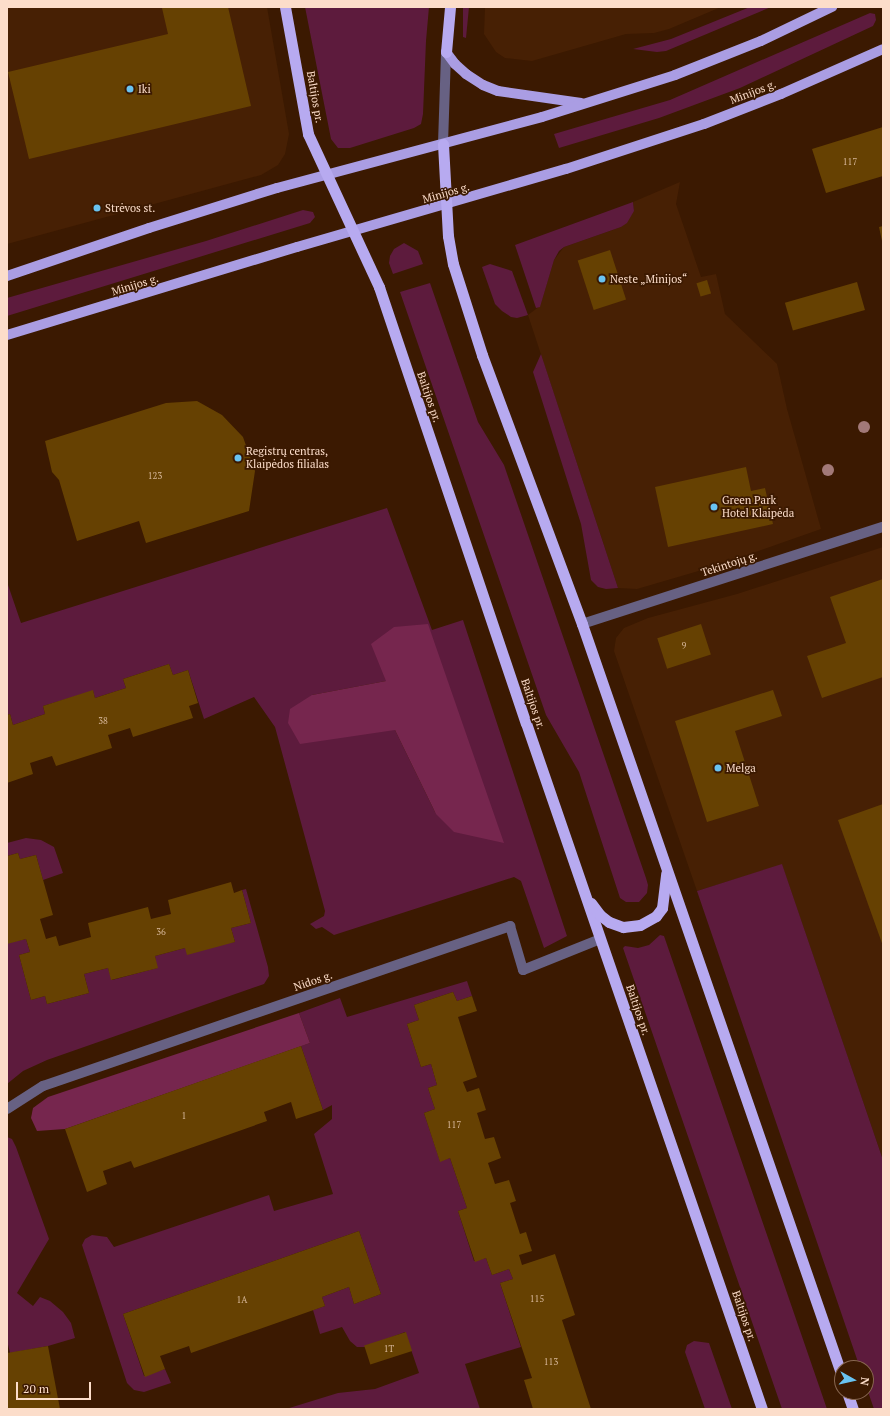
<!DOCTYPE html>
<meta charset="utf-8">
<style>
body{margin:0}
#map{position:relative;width:890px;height:1416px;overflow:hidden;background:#3b1901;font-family:"PT Serif",serif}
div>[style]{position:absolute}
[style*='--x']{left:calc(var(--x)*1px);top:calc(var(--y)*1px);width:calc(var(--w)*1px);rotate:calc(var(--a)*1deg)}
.built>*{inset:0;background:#472004}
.green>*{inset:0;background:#5d1b3d}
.forest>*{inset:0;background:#76264e}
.building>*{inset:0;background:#664102;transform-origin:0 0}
.minor>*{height:10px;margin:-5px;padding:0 5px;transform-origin:5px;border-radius:5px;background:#676183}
.primary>*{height:10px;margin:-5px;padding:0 5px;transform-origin:5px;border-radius:5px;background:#aa9de3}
.trunk>*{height:11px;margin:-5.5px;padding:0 5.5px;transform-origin:5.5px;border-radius:5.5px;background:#b7aaf0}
.trees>*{width:12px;height:12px;margin:-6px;border-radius:50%;background:#a27978}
.dots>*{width:11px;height:11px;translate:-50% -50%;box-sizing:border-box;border:2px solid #3b1901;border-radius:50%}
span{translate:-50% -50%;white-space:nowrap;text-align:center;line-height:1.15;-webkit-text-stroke:3.5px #3b1901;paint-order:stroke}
.number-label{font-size:9px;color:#d6b698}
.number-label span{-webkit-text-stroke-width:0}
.poi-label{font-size:11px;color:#fcddca}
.left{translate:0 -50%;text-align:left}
.street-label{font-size:11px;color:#fcddca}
.frame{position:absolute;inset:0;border:8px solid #fcddca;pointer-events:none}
.north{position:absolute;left:834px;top:1360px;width:40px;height:40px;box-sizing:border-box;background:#3b1901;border:1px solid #886751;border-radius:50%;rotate:98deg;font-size:11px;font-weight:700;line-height:16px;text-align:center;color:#fcddca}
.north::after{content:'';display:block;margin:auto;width:14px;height:18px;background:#69c3f1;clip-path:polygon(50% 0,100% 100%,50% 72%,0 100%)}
.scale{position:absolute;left:16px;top:1382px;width:75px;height:18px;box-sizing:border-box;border:2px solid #fcddca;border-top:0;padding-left:5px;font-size:12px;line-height:14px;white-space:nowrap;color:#fcddca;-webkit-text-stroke:3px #3b1901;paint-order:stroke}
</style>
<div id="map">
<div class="built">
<div style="clip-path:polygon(7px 7px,267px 7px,289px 134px,285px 154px,278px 165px,261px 175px,7px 244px)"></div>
<div style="clip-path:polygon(485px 7px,721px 7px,669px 29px,654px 33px,626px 34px,532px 61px,505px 58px,496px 52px,484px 34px)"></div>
<div style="clip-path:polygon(680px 182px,676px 204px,701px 277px,716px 274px,725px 314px,777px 364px,787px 409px,821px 529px,719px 565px,637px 589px,618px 588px,528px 315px,540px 306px,554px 260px,564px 247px,621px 227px,634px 211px,633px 202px)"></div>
<div style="clip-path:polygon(883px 547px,883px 1160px,782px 865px,697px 891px,614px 651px,616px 638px,624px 628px,648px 618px,737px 594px)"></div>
</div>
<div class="green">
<div style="clip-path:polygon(305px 7px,429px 7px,426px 41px,423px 114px,421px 124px,414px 128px,350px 148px,338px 148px,331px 139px)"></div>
<div style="clip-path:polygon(463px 7px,469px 7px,466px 38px,463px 37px)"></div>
<div style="clip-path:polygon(750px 7px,771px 7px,666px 51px,657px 52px,633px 49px,671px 39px)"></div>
<div style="clip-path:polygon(870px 13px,875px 14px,876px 20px,873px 26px,740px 88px,659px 118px,559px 148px,554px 134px,670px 100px)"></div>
<div style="clip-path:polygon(633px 202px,634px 211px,627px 223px,621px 227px,564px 247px,559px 251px,554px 260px,540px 307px,536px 308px,515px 245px)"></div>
<div style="clip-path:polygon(303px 210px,313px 212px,315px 217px,310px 223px,7px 316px,7px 298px,206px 241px)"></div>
<div style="clip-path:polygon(404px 243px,418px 251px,423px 264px,393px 274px,389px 263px,390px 256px,394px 249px)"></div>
<div style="clip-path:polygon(490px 264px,512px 271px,528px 315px,517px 318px,511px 317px,502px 311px,495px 304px,482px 267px)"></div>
<div style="clip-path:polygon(430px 283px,478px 422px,504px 465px,646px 878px,648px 885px,647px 893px,639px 902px,626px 902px,620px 898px,579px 772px,546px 715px,400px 292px)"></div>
<div style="clip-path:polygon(541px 354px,618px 588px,606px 589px,598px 587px,591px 580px,581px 524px,533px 372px)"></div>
<div style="clip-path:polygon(evenodd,387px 508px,432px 630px,463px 620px,567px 936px,544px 948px,521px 881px,514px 877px,334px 935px,322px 927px,316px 929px,310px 924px,324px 916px,325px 911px,275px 727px,254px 697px,204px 719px,188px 670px,173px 675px,169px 664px,123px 679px,126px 688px,95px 698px,93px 691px,43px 706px,45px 714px,13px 725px,10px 714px,7px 715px,7px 582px,21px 623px,387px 508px,386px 681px,436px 814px,395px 730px,312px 695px,386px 681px)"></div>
<div style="clip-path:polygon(26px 838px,41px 840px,54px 847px,63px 873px,43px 880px,36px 855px,20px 859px,18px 853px,7px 856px,7px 843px)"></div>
<div style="clip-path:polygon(782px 864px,883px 1160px,883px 1409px,874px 1409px,866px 1386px,866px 1368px,860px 1368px,697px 891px)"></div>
<div style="clip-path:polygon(246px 889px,268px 967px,269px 976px,264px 984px,47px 1060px,23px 1071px,7px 1084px,7px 943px,26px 939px,30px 952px,19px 955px,31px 1000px,45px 996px,47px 1004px,89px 993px,84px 974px,108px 968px,112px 980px,157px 968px,155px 956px,185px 948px,235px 942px,231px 928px,251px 923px,242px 890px)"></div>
<div style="clip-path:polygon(660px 935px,664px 936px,827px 1409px,782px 1409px,623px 948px,625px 946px,638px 948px,649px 945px)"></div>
<div style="clip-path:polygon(467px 981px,472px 996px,457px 1001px,453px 992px,414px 1005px,419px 1020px,407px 1024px,421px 1067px,431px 1064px,437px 1085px,428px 1088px,435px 1109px,424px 1113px,440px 1161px,450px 1158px,467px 1208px,458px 1211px,474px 1261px,486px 1258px,492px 1275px,509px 1269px,513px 1279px,500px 1283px,521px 1347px,465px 1364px,480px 1409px,286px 1409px,338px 1393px,375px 1389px,419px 1373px,405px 1332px,365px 1347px,357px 1347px,350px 1341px,342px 1327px,320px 1334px,313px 1310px,325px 1306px,322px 1297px,349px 1287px,354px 1304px,381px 1294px,359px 1231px,123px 1314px,144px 1376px,165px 1369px,171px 1383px,144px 1392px,134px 1390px,127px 1383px,82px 1245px,85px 1239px,92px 1235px,107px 1237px,114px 1247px,269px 1195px,274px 1211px,333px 1194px,314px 1134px,332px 1119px,332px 1105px,323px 1110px,301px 1046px,310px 1043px,299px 1013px,340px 998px,347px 1017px)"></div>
<div style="clip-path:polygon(7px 1137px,12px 1139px,16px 1147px,49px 1239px,17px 1293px,33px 1306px,40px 1297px,50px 1301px,63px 1312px,71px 1323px,75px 1338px,48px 1346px,10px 1353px,7px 1340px)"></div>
<div style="clip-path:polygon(694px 1341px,709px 1343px,732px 1409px,705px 1409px,685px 1352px,687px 1345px)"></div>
</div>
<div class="forest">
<div style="clip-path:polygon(428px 624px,504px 843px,454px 832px,436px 814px,395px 730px,300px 744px,288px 723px,290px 709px,312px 695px,386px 681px,371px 644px,394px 627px)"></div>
<div style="clip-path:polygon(299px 1013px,310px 1043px,65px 1129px,37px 1131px,31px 1118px,33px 1108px,48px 1097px)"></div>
</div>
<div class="building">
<div style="clip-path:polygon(165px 7px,228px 7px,251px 106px,29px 159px,8px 72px,168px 34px,162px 8px)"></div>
<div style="clip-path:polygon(883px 127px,883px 176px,826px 193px,812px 149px)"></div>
<div style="clip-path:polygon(883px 226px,883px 240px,882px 241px,879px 227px)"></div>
<div style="left:610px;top:250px;width:52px;height:34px;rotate:72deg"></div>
<div style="left:707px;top:280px;width:14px;height:11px;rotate:73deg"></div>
<div style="left:857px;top:282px;width:29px;height:75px;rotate:74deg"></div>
<div style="clip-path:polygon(197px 401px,222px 415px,243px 437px,255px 471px,249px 511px,146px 543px,139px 521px,77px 541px,59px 480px,52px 472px,45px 441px,166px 403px)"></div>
<div style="clip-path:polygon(746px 467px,751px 491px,765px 488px,773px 524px,668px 547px,655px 487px)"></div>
<div style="clip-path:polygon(883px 579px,883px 677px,822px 698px,807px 656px,846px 643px,830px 597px)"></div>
<div style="left:701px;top:624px;width:32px;height:46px;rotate:72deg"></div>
<div style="clip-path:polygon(169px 664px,173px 675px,188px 670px,198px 703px,189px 706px,193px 718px,133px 737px,130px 728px,108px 735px,112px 748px,56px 766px,52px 756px,30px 763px,33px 774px,7px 783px,7px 715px,10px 714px,13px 725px,45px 714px,43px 706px,93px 690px,95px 698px,126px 688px,123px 679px)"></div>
<div style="clip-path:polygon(773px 690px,782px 716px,735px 731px,759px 806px,707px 822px,675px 721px)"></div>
<div style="clip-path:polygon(883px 804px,883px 946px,838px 820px)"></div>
<div style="clip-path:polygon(18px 853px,20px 859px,36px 855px,53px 915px,40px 919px,46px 939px,56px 936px,59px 946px,91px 937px,88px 923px,148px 907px,151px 919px,171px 914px,168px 900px,231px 882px,234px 893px,242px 890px,251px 923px,231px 928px,235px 942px,187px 955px,185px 948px,155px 956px,158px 968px,111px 980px,108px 968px,84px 974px,89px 993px,47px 1004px,45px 996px,31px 1000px,19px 955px,30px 952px,26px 939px,7px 944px,7px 856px)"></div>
<div style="clip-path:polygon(453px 992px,457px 1001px,472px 996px,477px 1011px,458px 1017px,477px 1077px,463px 1082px,467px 1092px,479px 1088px,486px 1110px,477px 1113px,485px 1139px,494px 1137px,501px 1158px,488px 1163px,495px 1184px,509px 1180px,516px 1201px,510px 1203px,520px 1234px,526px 1232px,532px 1251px,519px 1255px,522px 1265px,555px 1254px,575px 1315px,562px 1320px,591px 1409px,533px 1409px,524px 1380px,532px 1378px,500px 1283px,513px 1279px,509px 1269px,492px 1275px,486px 1258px,475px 1262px,458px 1211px,467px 1208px,450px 1158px,440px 1162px,424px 1113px,435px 1109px,428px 1088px,437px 1085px,431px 1064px,421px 1067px,407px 1024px,419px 1020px,414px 1005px)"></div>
<div style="clip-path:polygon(301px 1046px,323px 1110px,296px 1119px,291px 1102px,264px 1112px,267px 1121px,134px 1168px,131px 1161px,103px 1171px,107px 1184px,87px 1192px,65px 1129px)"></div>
<div style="clip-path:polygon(359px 1231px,381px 1294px,354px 1304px,349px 1287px,322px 1297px,325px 1306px,191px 1353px,189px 1346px,160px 1356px,165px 1369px,145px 1377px,123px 1314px)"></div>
<div style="left:406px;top:1332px;width:20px;height:44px;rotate:72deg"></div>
<div style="clip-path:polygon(48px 1346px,60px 1409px,7px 1409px,7px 1353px)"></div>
</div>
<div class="minor">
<div style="--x:443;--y:144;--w:92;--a:-88.1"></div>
<div style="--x:582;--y:624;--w:316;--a:-17.9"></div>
<div style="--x:7;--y:1109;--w:43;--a:-32.6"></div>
<div style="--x:43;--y:1086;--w:494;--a:-18.9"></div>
<div style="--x:510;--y:926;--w:46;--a:73.5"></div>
<div style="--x:523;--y:970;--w:83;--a:-21.9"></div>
</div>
<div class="primary">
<div style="--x:446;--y:52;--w:15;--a:53"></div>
<div style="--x:455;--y:64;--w:15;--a:42"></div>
<div style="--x:466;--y:74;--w:20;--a:33"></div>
<div style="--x:483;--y:85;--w:16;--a:22"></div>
<div style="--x:498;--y:91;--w:84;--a:8.2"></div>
<div style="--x:7;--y:276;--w:150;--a:-18.7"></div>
<div style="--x:149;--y:228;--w:134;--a:-17.4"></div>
<div style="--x:277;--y:188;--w:274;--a:-15"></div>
<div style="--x:542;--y:117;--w:139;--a:-17.5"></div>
<div style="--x:675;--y:75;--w:92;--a:-21.6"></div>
<div style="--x:761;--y:41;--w:79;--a:-25.6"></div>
<div style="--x:7;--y:335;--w:303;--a:-16.9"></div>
<div style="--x:297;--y:247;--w:280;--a:-16.2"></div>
<div style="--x:566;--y:169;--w:145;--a:-18.1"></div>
<div style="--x:704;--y:124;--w:83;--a:-21.3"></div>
<div style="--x:781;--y:94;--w:111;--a:-23.8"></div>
</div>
<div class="trunk">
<div style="--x:285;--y:7;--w:129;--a:79.7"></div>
<div style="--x:308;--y:134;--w:169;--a:65.1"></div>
<div style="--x:379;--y:287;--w:460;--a:71.4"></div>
<div style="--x:526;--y:723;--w:725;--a:71.02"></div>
<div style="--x:446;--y:52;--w:45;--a:-84.9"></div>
<div style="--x:443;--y:144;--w:92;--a:86.9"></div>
<div style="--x:448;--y:236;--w:28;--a:80"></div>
<div style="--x:453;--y:264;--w:96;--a:72.3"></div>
<div style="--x:482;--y:355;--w:287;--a:69.6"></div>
<div style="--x:582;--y:624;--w:796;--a:70.93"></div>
<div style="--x:591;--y:903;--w:15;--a:53"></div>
<div style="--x:600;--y:915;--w:11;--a:38"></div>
<div style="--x:609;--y:922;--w:15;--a:20"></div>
<div style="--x:623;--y:927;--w:17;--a:-7"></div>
<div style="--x:640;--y:925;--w:18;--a:-29"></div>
<div style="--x:656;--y:916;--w:10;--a:-53"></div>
<div style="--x:662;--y:908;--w:35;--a:-83"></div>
<div style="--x:847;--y:1392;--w:18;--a:71"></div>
</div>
<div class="trees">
<div style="left:864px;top:427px"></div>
<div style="left:828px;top:470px"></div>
</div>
<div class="dots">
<div style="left:130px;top:89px;background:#69c3f1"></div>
<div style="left:97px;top:208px;background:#69c3f1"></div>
<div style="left:602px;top:279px;background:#69c3f1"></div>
<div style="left:238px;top:458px;background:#69c3f1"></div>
<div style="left:714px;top:507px;background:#69c3f1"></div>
<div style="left:718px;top:768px;background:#69c3f1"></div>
</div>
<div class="number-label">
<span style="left:850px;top:162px">117</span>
<span style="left:155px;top:476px">123</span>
<span style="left:684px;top:646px">9</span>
<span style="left:103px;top:721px">38</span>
<span style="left:161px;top:932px">36</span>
<span style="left:184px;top:1116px">1</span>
<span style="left:454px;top:1125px">117</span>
<span style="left:537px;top:1299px">115</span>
<span style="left:242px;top:1300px">1A</span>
<span style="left:389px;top:1349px">1T</span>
<span style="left:551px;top:1362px">113</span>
</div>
<div class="poi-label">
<span class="left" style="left:138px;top:89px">Iki</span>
<span class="left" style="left:105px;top:208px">Strėvos st.</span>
<span class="left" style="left:610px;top:279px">Neste „Minijos“</span>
<span class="left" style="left:246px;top:458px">Registrų centras,<br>Klaipėdos filialas</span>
<span class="left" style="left:722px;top:507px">Green Park<br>Hotel Klaipėda</span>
<span class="left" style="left:726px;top:768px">Melga</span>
</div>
<div class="street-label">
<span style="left:753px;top:92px;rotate:-21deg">Minijos g.</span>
<span style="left:315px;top:97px;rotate:80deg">Baltijos pr.</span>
<span style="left:446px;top:193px;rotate:-16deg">Minijos g.</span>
<span style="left:135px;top:285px;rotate:-17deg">Minijos g.</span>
<span style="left:429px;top:397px;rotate:71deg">Baltijos pr.</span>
<span style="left:729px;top:564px;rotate:-18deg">Tekintojų g.</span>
<span style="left:533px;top:704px;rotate:71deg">Baltijos pr.</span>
<span style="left:313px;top:981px;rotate:-19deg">Nidos g.</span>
<span style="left:638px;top:1010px;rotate:71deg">Baltijos pr.</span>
<span style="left:744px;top:1316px;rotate:71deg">Baltijos pr.</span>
</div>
<div class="frame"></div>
<div class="north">N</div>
<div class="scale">20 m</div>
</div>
